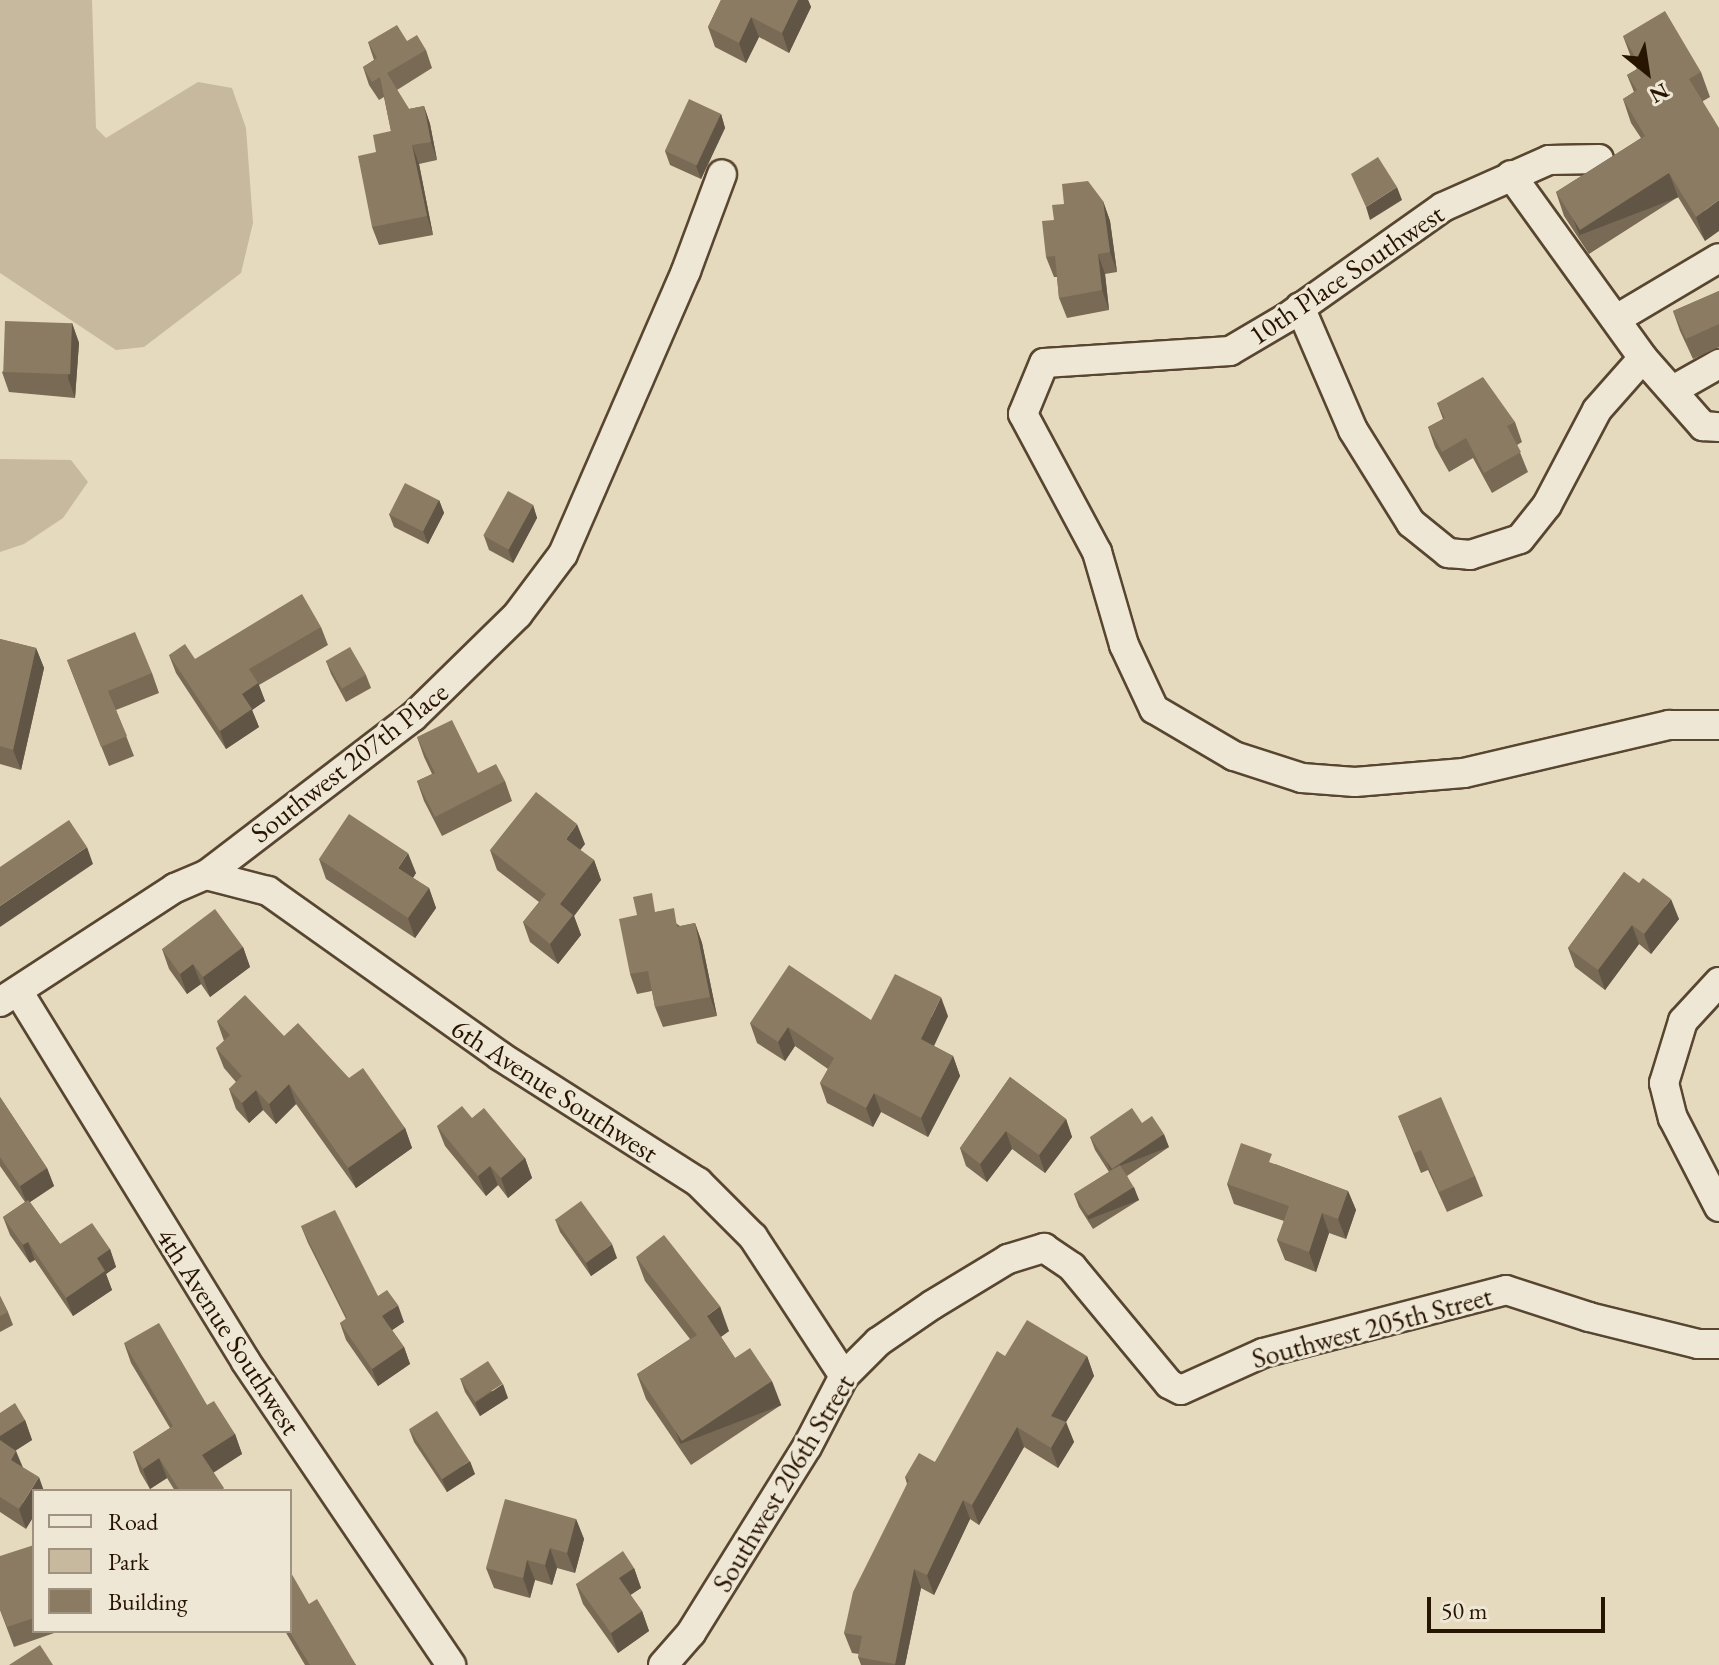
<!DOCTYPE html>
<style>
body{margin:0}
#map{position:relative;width:1719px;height:1665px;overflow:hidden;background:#e6dabe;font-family:"EB Garamond",serif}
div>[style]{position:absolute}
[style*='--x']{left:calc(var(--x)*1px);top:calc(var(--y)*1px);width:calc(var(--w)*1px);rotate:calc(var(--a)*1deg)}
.green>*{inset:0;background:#c6b99e}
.roads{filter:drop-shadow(2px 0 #584630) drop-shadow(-2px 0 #584630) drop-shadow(0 2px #584630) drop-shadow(0 -2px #584630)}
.street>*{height:28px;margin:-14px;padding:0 14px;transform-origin:14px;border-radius:14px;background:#efe7d5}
.wall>*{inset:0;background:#786a55}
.shaded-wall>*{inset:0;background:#615645;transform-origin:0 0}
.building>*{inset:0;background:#8b7b63;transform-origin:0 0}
span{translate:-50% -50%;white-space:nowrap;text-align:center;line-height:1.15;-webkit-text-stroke:6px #efe7d5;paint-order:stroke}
.street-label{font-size:28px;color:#281501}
.legend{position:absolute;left:32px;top:1489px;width:260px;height:144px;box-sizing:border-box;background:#efe7d5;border:2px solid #9f9380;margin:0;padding:10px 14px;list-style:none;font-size:24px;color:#281501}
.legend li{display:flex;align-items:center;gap:16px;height:40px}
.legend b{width:40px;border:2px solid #9f9380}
.north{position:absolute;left:1607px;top:32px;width:80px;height:80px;-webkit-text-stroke:6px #efe7d5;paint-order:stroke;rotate:150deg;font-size:22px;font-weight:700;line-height:32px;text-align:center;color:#281501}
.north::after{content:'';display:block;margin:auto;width:28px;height:36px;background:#281501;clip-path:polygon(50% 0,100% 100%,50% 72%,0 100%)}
.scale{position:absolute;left:1427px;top:1597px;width:178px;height:36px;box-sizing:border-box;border:4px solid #281501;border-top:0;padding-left:10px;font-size:24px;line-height:28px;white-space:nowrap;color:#281501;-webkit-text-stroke:6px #efe7d5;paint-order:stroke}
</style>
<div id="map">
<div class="green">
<div style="clip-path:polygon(0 0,92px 0,96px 128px,106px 138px,198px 82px,232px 88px,246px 128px,253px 223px,241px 273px,144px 347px,116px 350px,0 273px)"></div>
<div style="clip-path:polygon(0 459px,71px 460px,88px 482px,63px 518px,24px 544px,0 552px)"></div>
</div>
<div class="roads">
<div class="street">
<div style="--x:1599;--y:159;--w:50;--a:178.9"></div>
<div style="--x:1549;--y:160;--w:116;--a:156.1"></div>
<div style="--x:1443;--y:207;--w:192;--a:144.7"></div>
<div style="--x:1286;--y:318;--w:65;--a:149.5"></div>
<div style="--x:1230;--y:351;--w:186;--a:176.3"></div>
<div style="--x:1044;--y:363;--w:55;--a:112.4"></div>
<div style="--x:1023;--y:414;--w:157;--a:61.8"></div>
<div style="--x:1097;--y:552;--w:97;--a:73.8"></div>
<div style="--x:1124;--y:645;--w:71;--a:64.9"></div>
<div style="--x:1154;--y:709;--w:93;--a:30.4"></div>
<div style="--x:1234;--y:756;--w:71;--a:17.9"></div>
<div style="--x:1302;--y:778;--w:53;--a:4.3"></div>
<div style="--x:1355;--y:782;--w:109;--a:-4.7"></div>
<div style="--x:1464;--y:773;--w:211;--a:-13.2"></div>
<div style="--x:1669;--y:725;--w:50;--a:0"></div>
<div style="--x:1511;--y:175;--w:226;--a:54.2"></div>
<div style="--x:1643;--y:358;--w:91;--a:48.6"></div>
<div style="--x:1703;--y:426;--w:16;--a:4"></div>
<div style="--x:1300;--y:307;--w:134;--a:66.7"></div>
<div style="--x:1353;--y:430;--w:110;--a:58.1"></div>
<div style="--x:1411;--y:523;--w:48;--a:39"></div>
<div style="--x:1448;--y:553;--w:22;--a:5"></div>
<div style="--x:1470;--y:555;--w:52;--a:-17.7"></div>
<div style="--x:1520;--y:539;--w:43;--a:-51.5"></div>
<div style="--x:1547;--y:505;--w:107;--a:-62.2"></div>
<div style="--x:1597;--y:410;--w:69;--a:-48.5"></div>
<div style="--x:1618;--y:318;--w:117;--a:-30.7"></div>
<div style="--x:1673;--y:390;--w:53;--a:-29.5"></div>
<div style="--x:206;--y:875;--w:64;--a:14.5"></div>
<div style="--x:268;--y:891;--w:285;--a:35.4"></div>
<div style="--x:500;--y:1056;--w:235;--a:32.5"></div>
<div style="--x:698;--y:1182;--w:78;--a:45"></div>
<div style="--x:753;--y:1237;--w:166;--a:56.8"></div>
<div style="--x:1719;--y:982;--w:53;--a:132.7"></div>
<div style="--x:1683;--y:1021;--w:65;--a:107"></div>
<div style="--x:1664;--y:1083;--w:36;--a:76"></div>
<div style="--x:1673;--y:1118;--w:100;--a:62.7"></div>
<div style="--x:18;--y:991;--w:435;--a:58.4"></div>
<div style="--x:246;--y:1362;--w:366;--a:55.9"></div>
<div style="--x:0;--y:1002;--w:209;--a:-33.1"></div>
<div style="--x:175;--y:888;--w:34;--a:-23"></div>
<div style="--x:206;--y:875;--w:260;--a:-37.4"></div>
<div style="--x:413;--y:717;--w:147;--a:-44.4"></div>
<div style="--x:518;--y:614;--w:75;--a:-53.1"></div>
<div style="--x:563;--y:554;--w:309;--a:-66.5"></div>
<div style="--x:686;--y:271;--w:103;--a:-69.6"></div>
<div style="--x:663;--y:1665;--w:43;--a:-48.8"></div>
<div style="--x:691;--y:1633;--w:219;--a:-58.1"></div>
<div style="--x:807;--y:1447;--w:80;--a:-62.5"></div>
<div style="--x:844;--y:1376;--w:48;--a:-45"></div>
<div style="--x:878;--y:1342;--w:65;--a:-34.4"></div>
<div style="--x:932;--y:1305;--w:89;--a:-31.2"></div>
<div style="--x:1008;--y:1259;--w:38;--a:-17"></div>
<div style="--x:1044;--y:1248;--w:34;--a:34"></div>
<div style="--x:1072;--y:1267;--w:152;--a:50.3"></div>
<div style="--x:1169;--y:1384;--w:13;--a:27"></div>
<div style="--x:1181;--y:1390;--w:90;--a:-24.3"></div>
<div style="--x:1263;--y:1353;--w:251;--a:-14.5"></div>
<div style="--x:1506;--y:1290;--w:87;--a:18"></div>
<div style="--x:1589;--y:1317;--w:112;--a:13.9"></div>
<div style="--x:1698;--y:1344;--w:21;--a:0"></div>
</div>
</div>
<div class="wall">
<div style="clip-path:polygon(721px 0,808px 0,811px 7px,789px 53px,759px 37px,746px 63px,715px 47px,708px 27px)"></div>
<div style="clip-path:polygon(1623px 36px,1701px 72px,1710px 97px,1703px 101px,1705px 241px,1678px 197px,1589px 254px,1564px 216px,1556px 192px,1641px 138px,1631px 123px,1623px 99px,1634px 92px,1627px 75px,1637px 69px,1632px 60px)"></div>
<div style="clip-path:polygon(407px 41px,426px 50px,432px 68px,397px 90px,409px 109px,424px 106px,430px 124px,437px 160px,419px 164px,433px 235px,379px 245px,372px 227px,376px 152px,391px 131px,384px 97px,379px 100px,369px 85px,363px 67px,374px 60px,368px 42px)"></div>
<div style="clip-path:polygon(721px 114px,725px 128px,701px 179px,670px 165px,665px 151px)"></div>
<div style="clip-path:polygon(1103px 201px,1110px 221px,1117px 272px,1105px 274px,1109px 310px,1067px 318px,1059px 298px,1057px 277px,1054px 277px,1046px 257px,1054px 220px)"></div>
<div style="clip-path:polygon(1719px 291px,1719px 347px,1693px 359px,1680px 331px,1673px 311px)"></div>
<div style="clip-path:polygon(72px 323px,79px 343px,75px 398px,9px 392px,2px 372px)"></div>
<div style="clip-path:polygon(1437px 403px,1515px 422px,1522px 442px,1517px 445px,1528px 472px,1492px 493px,1473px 458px,1449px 472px,1435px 447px,1428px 427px,1443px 419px)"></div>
<div style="clip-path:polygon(439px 500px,444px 513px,428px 544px,394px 527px,389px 514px)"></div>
<div style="clip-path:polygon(533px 505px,537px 518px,513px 563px,489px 550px,484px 536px)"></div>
<div style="clip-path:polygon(321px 627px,328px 645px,259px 685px,265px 701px,252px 710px,259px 727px,226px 749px,176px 673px,169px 655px,195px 659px)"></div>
<div style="clip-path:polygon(0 639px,36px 648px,44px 668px,21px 770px,0 764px)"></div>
<div style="clip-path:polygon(67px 660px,152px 673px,159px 693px,116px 710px,134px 756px,109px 766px)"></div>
<div style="clip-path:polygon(326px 661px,366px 675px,371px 688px,346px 702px,331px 674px)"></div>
<div style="clip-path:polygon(417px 737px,478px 773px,505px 781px,512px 801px,442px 836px,424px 801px,417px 781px,432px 774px,424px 757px)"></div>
<div style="clip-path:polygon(585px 844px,580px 850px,594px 860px,601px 880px,574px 916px,581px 935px,558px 964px,530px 942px,523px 922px,539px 902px,497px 870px,490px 850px)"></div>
<div style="clip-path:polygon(319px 859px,416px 873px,413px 878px,429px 888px,436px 908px,415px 938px,326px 879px)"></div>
<div style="clip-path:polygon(1624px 872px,1679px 919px,1651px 954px,1639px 944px,1605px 990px,1575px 967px,1568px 948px)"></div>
<div style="clip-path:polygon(658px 911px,680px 926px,695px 923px,702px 943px,717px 1016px,663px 1027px,655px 1007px,652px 991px,637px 994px,630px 974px)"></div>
<div style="clip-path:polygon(243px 947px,250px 967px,210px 997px,201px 984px,187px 994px,169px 969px,162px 949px)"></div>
<div style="clip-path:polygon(948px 1016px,934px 1046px,953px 1056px,960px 1076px,928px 1137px,881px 1112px,873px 1127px,827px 1103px,820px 1083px,828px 1069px,795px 1046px,785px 1061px,757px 1043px,750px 1023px,871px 1020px)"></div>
<div style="clip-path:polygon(217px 1021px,284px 1036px,349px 1078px,405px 1128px,412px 1148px,356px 1188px,296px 1104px,276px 1124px,263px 1110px,249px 1123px,236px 1109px,229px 1089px,236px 1082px,224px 1068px,216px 1048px,224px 1041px)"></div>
<div style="clip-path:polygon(1010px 1077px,1066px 1119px,1072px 1137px,1045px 1173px,1012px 1149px,987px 1182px,966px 1166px,960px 1148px)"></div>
<div style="clip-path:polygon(0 1097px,47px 1168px,54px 1186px,30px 1202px,60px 1244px,110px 1249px,116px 1267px,106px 1274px,112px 1290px,73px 1316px,35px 1260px,30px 1263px,10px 1235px,3px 1217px,25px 1202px,0 1166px)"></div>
<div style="clip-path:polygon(1398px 1116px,1475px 1176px,1483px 1196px,1447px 1212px,1428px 1170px,1421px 1173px)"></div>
<div style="clip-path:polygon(472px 1118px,525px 1158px,532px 1178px,508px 1198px,498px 1185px,486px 1196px,445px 1146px,437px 1126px)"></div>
<div style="clip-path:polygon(1090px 1137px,1169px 1147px,1127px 1176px,1139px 1200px,1093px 1229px,1079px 1207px,1074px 1194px,1109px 1172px,1095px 1150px)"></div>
<div style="clip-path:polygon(1275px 1164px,1348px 1191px,1356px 1210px,1346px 1239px,1329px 1233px,1316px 1272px,1285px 1260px,1277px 1240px,1284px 1221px,1234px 1204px,1227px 1184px)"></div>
<div style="clip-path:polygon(555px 1219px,617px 1258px,591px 1276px,560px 1232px)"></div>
<div style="clip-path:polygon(301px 1226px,378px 1296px,404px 1322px,392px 1330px,404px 1347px,410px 1364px,378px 1386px,346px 1340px,340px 1323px,346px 1319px,308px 1243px)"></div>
<div style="clip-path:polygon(636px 1257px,729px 1331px,721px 1337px,735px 1358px,781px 1405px,691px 1465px,646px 1399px,637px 1374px,690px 1339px,645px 1281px)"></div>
<div style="clip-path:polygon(0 1296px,8px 1312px,13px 1325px,0 1332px)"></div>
<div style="clip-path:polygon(124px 1343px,207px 1405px,235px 1434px,242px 1454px,213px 1472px,225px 1491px,175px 1491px,167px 1478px,150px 1489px,140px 1472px,133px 1452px,170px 1428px,131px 1363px)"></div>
<div style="clip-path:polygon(1005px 1356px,1087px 1356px,1094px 1376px,1066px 1422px,1074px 1442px,1058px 1468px,1024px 1447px,979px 1525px,970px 1519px,934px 1595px,921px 1588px,905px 1665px,861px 1665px,858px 1657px,859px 1654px,852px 1653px,844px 1633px,907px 1484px,905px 1477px,935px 1462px)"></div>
<div style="clip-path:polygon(460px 1378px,508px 1398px,480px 1416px,465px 1392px)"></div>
<div style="clip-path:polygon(0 1413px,25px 1420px,32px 1440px,16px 1450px,26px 1529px,0 1512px)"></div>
<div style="clip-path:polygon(409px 1429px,475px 1474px,447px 1492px,414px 1442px)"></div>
<div style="clip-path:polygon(576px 1519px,584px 1539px,575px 1573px,557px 1568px,552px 1585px,535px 1580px,530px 1598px,494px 1588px,486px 1568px)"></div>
<div style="clip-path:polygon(34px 1545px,34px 1631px,60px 1631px,14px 1647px,0 1610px)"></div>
<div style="clip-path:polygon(634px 1568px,641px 1588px,630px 1595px,642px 1611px,649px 1631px,618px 1653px,583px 1604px,576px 1584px)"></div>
<div style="clip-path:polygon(309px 1604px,356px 1665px,305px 1665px,285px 1631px,290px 1631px)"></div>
</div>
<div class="shaded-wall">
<div style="clip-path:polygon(798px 0,808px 0,811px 7px,789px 53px,782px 33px)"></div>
<div style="clip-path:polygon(751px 17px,759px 37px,746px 63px,739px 43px)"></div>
<div style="clip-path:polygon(424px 106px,430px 124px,437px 160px,431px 142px)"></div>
<div style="clip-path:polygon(721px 114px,725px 128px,701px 179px,696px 166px)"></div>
<div style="clip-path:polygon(412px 145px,419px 164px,433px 235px,427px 216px)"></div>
<div style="left:1669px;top:173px;width:26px;height:106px;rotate:69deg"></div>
<div style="clip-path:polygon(1397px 187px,1402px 200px,1370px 220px,1366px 207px)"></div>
<div style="clip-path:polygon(1719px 200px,1719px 231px,1705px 241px,1696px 217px)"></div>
<div style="clip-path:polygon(1103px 201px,1110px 221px,1117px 272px,1110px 252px)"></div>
<div style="clip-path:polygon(1098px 254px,1105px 274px,1109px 310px,1102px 290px)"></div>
<div style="clip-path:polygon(72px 323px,79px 343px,75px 398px,68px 378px)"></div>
<div style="clip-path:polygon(439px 500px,444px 513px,428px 544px,423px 531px)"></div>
<div style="clip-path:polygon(533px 505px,537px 518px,513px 563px,508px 549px)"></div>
<div style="clip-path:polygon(36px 648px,44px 668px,21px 770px,13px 750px)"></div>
<div style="clip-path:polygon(258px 683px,265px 701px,252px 710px,259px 727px,226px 749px,220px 731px,242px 694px)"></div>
<div style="clip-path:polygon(577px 824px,585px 844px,573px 859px,566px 839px)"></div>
<div style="clip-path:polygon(87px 847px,93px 864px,0 927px,0 906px)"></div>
<div style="clip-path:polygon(408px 853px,416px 873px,406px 888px,398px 868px)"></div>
<div style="clip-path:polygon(594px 860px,601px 880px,574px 916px,581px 935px,558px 964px,550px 944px,560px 904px)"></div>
<div style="clip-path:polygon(429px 888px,436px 908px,415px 938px,408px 918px)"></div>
<div style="clip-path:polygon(1671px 899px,1679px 919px,1651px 954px,1644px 934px)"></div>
<div style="clip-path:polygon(695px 923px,702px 943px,717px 1016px,710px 997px)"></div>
<div style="clip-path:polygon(1632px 925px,1639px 944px,1605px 990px,1598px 970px)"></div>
<div style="clip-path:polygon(243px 947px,250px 967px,210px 997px,203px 977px)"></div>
<div style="clip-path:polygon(193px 964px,201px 984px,187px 994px,180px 974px)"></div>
<div style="clip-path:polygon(941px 997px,948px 1016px,928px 1058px,921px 1039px)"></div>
<div style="clip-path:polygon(788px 1027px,795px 1046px,785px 1061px,778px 1042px)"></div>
<div style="clip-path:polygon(953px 1056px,960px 1076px,928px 1137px,921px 1118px)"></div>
<div style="clip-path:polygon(289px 1084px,296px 1104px,276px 1124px,269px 1104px)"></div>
<div style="clip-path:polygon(256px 1090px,263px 1110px,249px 1123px,242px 1103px)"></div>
<div style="clip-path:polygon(874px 1093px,881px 1112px,873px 1127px,866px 1108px)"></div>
<div style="clip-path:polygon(1066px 1119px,1072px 1137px,1045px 1173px,1039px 1155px)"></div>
<div style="clip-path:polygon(405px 1128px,412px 1148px,356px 1188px,348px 1168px)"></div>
<div style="clip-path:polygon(1006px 1131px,1012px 1149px,987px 1182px,980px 1164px)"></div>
<div style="left:1164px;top:1134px;width:14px;height:63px;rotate:69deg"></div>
<div style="clip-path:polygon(525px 1158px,532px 1178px,508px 1198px,501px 1178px)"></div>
<div style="clip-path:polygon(490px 1166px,498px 1185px,486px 1196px,478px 1176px)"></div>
<div style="clip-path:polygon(47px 1168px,54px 1186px,27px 1204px,20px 1186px)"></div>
<div style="left:1134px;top:1187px;width:14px;height:54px;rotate:69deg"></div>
<div style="clip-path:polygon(1348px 1191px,1356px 1210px,1346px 1239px,1338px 1219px)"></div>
<div style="clip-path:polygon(1322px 1213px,1329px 1233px,1316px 1272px,1309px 1252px)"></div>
<div style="left:28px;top:1242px;width:19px;height:6px;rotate:69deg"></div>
<div style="clip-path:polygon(612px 1244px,617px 1258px,591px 1276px,586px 1263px)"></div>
<div style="clip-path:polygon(110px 1249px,116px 1267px,106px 1274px,112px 1290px,73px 1316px,66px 1298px,97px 1258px)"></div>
<div style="clip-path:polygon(398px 1305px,404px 1322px,388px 1333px,382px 1316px)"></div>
<div style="clip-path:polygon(720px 1306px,729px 1331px,716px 1340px,707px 1316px)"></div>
<div style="clip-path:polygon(404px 1347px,410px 1364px,378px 1386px,372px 1369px)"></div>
<div style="clip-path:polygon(1087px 1356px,1094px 1376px,1066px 1422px,1074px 1442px,1058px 1468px,1051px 1448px,1051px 1416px)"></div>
<div style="left:772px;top:1381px;width:26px;height:108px;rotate:69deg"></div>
<div style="clip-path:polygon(503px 1384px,508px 1398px,480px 1416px,475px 1403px)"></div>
<div style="clip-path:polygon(25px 1420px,32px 1440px,4px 1458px,0 1447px,0 1436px)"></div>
<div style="clip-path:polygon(1017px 1427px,1024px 1447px,979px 1525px,972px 1505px)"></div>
<div style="clip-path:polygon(235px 1434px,242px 1454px,210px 1475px,202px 1455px)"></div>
<div style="clip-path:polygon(16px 1451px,24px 1470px,11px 1460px)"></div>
<div style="clip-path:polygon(159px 1458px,167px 1478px,150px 1489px,143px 1469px)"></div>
<div style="clip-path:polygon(470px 1461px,475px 1474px,447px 1492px,442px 1479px)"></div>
<div style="clip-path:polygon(39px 1477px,44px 1491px,34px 1491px,34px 1516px,26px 1529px,19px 1509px)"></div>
<div style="clip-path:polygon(963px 1500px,970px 1519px,934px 1595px,927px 1575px)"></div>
<div style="clip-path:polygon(576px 1519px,584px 1539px,575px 1573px,567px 1553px)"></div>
<div style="clip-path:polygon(550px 1548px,557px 1568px,552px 1585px,545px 1565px)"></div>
<div style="clip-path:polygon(527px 1560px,535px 1580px,530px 1598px,523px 1578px)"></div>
<div style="clip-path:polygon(634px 1568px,641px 1588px,626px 1598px,619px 1578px)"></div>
<div style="clip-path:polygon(914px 1569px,921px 1588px,905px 1665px,895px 1665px)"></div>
<div style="clip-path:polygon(642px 1611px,649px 1631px,618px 1653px,611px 1633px)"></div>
</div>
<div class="building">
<div style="clip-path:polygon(721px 0,798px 0,782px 33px,751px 17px,739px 43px,708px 27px)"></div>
<div style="clip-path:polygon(1665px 11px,1701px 72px,1689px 79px,1719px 128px,1719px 200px,1696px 217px,1669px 173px,1580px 230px,1556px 192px,1645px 136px,1623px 99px,1637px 90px,1627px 75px,1641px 67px,1623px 36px)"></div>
<div style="clip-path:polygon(397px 25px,407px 41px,417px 35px,426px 50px,387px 73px,409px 109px,424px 106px,431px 142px,412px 145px,427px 216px,372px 227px,358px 156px,376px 152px,373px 135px,391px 131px,380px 77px,372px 82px,363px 67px,377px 58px,368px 42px)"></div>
<div style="left:689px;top:99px;width:35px;height:57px;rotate:25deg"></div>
<div style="clip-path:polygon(1378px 157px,1397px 187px,1366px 207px,1351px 174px)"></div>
<div style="clip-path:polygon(1088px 181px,1103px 201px,1110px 252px,1098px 254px,1102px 290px,1059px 298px,1055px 256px,1046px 257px,1042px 221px,1054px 220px,1052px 205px,1064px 204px,1062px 184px)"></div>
<div style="clip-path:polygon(1719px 291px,1719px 324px,1686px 339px,1673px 311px)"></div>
<div style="left:5px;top:321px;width:67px;height:51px;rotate:2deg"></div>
<div style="clip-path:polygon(1483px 377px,1515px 422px,1507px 426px,1521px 452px,1484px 473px,1466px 438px,1442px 452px,1428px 427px,1445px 418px,1437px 403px)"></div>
<div style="left:405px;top:483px;width:38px;height:35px;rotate:27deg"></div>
<div style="left:508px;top:491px;width:29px;height:51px;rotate:29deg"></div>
<div style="clip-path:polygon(302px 594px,321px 627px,249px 669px,258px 683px,242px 694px,252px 709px,220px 731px,169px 655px,185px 644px,195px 659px)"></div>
<div style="clip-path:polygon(135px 632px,152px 673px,108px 691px,127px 736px,101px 747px,67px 660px)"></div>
<div style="clip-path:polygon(0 639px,36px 648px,13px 750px,0 746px)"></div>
<div style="left:350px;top:647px;width:32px;height:28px;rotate:60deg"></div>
<div style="clip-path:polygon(452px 720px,478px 773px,496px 764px,505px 781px,435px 817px,417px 781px,435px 773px,417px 737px)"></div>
<div style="clip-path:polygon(536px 792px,577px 824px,566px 839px,594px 860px,560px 904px,573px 915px,550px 944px,523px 922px,546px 894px,490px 850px)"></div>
<div style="clip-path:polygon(349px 814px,408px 853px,398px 868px,429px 888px,408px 918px,319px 859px)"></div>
<div style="clip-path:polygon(69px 820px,87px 847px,0 906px,0 867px)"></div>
<div style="clip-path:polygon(1624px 872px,1639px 883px,1643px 878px,1671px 899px,1644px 934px,1632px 925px,1598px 970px,1568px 948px)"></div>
<div style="clip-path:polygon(652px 893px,655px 912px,674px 908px,677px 927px,695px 923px,710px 997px,655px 1007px,648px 971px,630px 974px,619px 919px,637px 915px,633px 897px)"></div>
<div style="clip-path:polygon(215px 909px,243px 947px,203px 977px,193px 964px,180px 974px,162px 949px)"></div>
<div style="clip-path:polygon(789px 965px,871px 1020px,895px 974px,941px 997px,921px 1039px,953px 1056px,921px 1118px,874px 1093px,866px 1108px,820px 1083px,834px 1058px,788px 1027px,778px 1042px,750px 1023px)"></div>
<div style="clip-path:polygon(245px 995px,284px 1036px,298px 1023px,349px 1078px,363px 1068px,405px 1128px,348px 1168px,289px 1084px,269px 1104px,256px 1090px,242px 1103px,229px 1089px,242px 1076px,216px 1048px,230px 1035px,217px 1021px)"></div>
<div style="clip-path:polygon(1010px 1077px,1066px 1119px,1039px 1155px,1006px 1131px,980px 1164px,960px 1148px)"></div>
<div style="clip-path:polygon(0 1097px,47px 1168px,20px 1186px,0 1157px)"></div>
<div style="clip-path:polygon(1441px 1097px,1475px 1176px,1439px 1192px,1421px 1150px,1414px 1153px,1398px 1116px)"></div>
<div style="clip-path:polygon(462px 1106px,472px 1118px,484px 1108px,525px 1158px,501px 1178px,490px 1166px,478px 1176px,437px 1126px)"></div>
<div style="clip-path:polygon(1132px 1108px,1142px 1123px,1152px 1116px,1164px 1134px,1112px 1169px,1090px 1137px)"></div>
<div style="clip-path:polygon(1241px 1143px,1272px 1154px,1269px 1162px,1348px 1191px,1338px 1219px,1322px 1213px,1309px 1252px,1277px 1240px,1289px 1206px,1227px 1184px)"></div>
<div style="left:1120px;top:1165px;width:26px;height:54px;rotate:58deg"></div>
<div style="clip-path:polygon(28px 1200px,60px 1244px,92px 1223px,110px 1249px,97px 1258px,105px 1271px,66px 1298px,28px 1242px,23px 1245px,3px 1217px)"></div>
<div style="left:581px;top:1201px;width:53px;height:32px;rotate:54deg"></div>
<div style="clip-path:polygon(335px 1210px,378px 1296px,387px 1290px,398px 1305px,382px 1316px,404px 1347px,372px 1369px,340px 1323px,347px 1318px,301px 1226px)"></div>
<div style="clip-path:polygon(664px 1235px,720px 1306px,707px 1316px,735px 1358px,750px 1348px,772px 1381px,682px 1441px,637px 1374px,697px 1335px,636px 1257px)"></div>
<div style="clip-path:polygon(0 1296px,8px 1312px,0 1316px)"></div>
<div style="clip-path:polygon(1027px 1320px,1087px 1356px,1051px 1416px,1066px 1422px,1051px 1448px,1017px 1427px,972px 1505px,963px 1500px,927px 1575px,914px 1569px,895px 1664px,858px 1657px,862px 1636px,844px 1633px,853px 1592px,909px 1480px,905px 1477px,919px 1453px,935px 1462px,997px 1351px,1005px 1356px)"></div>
<div style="clip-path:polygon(159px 1323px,207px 1405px,214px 1401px,235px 1434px,202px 1455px,224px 1488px,219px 1491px,180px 1491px,159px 1458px,143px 1469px,133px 1452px,173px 1426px,124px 1343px)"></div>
<div style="left:488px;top:1361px;width:27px;height:33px;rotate:57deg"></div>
<div style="clip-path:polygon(15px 1403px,25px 1420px,0 1436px,0 1413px)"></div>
<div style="left:437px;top:1411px;width:60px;height:33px;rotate:57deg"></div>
<div style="clip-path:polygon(0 1440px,16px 1451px,11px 1460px,39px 1477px,19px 1509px,0 1497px)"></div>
<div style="clip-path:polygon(505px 1499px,576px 1519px,567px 1553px,550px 1548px,545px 1565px,527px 1560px,523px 1578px,486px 1568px)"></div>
<div style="clip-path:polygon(34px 1545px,34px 1618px,7px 1627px,0 1609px,0 1556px)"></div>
<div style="clip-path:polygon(623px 1551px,634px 1568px,619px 1578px,642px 1611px,611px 1633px,576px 1584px)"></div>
<div style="clip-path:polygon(290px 1571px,309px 1604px,317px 1599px,356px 1665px,310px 1665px,289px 1631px)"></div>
<div style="clip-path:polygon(40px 1645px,53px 1665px,9px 1665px)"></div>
</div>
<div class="street-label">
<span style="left:1346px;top:274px;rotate:-34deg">10th Place Southwest</span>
<span style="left:349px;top:762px;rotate:-38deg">Southwest 207th Place</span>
<span style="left:555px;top:1090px;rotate:33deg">6th Avenue Southwest</span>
<span style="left:1372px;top:1327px;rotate:-15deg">Southwest 205th Street</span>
<span style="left:229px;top:1331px;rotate:57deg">4th Avenue Southwest</span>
<span style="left:783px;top:1483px;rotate:-59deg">Southwest 206th Street</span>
</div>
<ul class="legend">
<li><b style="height:10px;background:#efe7d5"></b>Road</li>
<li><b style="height:22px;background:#c6b99e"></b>Park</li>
<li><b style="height:22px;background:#8b7b63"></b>Building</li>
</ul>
<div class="north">N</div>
<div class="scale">50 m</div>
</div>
